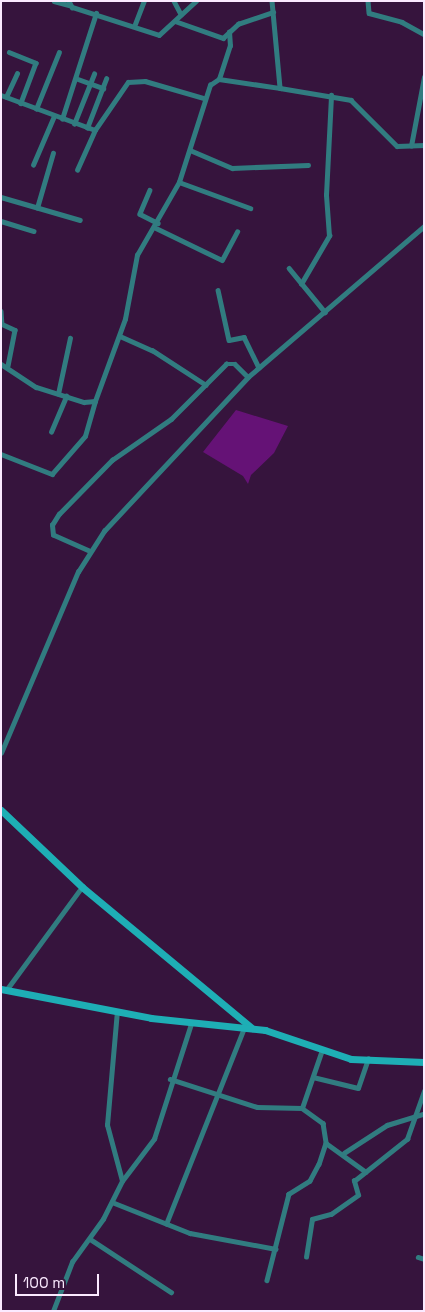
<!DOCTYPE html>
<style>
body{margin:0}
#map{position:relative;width:425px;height:1312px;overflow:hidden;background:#36143d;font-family:"Space Grotesk",sans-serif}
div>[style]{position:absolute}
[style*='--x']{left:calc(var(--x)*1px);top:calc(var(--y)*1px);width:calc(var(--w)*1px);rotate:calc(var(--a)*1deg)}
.water>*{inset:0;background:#651276}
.street>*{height:4.5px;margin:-2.25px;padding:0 2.25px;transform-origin:2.25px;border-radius:2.25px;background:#317c80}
.secondary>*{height:7px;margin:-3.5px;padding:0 3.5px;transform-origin:3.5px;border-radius:3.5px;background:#1eaeb5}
span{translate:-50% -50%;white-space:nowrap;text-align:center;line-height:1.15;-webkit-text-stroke:4px #36143d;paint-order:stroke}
.frame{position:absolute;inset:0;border:2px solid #fbeaff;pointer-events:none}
.scale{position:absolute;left:15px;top:1274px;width:84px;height:22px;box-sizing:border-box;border:2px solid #fbeaff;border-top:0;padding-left:6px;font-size:15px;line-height:18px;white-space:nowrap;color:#fbeaff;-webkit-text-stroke:4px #36143d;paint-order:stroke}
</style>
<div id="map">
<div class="water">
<div style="clip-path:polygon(236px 410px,288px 426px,274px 453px,251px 475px,248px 484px,243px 476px,203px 452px)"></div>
</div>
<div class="street">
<div style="--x:54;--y:1;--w:16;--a:15"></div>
<div style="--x:69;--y:1;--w:7;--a:63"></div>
<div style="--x:72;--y:7;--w:91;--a:17.8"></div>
<div style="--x:159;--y:35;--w:50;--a:-42.6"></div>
<div style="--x:174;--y:1;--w:15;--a:62"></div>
<div style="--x:272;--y:1;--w:87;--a:84.7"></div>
<div style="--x:280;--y:88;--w:72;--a:9.6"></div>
<div style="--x:351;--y:100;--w:65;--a:45"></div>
<div style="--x:397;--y:146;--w:27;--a:-2"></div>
<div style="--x:368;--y:1;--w:12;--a:85"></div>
<div style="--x:369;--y:13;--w:34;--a:15"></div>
<div style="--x:402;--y:22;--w:25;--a:29"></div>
<div style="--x:175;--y:21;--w:51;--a:19.5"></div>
<div style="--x:223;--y:38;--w:21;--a:-43"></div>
<div style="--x:238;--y:24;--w:37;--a:-19"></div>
<div style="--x:135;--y:24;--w:25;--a:-69"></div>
<div style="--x:9;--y:52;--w:29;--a:22"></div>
<div style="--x:36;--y:63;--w:43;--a:110.6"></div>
<div style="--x:78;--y:79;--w:27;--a:20"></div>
<div style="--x:219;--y:79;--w:35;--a:-72"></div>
<div style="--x:230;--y:46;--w:14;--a:-94"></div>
<div style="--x:1;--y:95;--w:100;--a:20.4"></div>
<div style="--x:95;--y:130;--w:58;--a:-55.5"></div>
<div style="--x:128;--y:82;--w:17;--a:-3"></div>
<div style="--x:145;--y:81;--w:61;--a:16.1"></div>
<div style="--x:6;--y:97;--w:26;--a:-65"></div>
<div style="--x:36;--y:109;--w:61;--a:-68"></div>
<div style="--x:62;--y:119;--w:111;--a:-72.2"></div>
<div style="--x:74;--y:124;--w:54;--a:-68.2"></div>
<div style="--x:87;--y:128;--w:53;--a:-68.8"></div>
<div style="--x:411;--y:146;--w:70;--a:-79.3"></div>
<div style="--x:190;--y:150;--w:46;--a:23.2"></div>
<div style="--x:232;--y:168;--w:76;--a:-2.3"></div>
<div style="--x:33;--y:165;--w:53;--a:-66.8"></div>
<div style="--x:77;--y:170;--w:44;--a:-65.8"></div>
<div style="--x:179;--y:182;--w:76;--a:20.1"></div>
<div style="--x:150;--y:190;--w:26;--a:113"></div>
<div style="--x:140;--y:214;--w:20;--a:27"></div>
<div style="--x:1;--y:197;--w:82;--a:16.2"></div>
<div style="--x:37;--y:208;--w:57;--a:-73.8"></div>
<div style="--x:1;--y:221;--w:34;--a:17"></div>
<div style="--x:156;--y:228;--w:73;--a:25.9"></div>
<div style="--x:222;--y:260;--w:32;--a:-62"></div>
<div style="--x:289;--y:268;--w:57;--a:50.7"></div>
<div style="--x:301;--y:284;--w:56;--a:-59.7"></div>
<div style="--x:329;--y:236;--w:41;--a:-94.2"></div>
<div style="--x:326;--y:195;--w:100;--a:-87.1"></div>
<div style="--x:218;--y:290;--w:51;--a:77.6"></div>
<div style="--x:229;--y:340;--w:15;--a:-11"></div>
<div style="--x:244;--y:337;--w:34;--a:64"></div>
<div style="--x:1;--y:311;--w:13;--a:86"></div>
<div style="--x:2;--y:324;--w:14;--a:25"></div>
<div style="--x:15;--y:330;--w:36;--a:101"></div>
<div style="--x:120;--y:336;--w:35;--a:24"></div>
<div style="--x:152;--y:350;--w:64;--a:32.9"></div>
<div style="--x:1;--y:364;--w:42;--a:33.3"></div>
<div style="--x:36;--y:387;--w:50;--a:17.4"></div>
<div style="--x:84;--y:402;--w:11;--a:-5"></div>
<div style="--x:95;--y:401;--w:87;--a:-69.9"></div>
<div style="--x:125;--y:319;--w:65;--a:-79.4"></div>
<div style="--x:137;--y:255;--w:84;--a:-60.1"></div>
<div style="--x:179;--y:182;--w:102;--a:-72.3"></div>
<div style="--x:210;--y:85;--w:11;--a:-34"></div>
<div style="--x:219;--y:79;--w:62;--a:8.4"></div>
<div style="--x:58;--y:394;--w:57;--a:-77.9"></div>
<div style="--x:51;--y:432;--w:39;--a:-67"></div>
<div style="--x:1;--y:454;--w:55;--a:21.4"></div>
<div style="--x:52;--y:474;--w:50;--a:-49"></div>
<div style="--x:85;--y:436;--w:36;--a:-74"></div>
<div style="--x:89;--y:551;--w:39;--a:-156"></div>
<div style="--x:53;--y:535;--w:10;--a:-96"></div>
<div style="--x:52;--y:525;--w:13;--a:-58"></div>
<div style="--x:59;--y:514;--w:76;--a:-45.5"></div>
<div style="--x:112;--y:460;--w:72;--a:-34.8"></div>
<div style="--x:171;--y:419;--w:78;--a:-45"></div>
<div style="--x:226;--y:364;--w:9;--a:0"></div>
<div style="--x:235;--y:364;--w:18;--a:45"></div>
<div style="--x:1;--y:753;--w:197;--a:-67"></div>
<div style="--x:78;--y:572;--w:49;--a:-57.6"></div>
<div style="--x:104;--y:531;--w:211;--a:-46.9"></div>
<div style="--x:248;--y:377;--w:232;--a:-40.6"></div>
<div style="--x:7;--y:989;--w:127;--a:-53.7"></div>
<div style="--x:313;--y:1077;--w:46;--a:13.7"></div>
<div style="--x:358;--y:1088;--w:31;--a:-71"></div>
<div style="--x:170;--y:1079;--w:91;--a:17.8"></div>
<div style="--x:257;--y:1107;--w:45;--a:1.3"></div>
<div style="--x:302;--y:1108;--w:26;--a:36"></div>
<div style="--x:323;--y:1123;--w:20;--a:81"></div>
<div style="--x:326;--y:1143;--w:22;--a:108"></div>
<div style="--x:319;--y:1164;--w:19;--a:118"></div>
<div style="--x:310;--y:1181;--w:25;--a:148"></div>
<div style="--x:289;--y:1194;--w:89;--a:104.3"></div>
<div style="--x:302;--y:1108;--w:61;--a:-71"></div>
<div style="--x:326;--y:1143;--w:49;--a:35.9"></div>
<div style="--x:344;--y:1153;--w:51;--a:-33.1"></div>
<div style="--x:387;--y:1125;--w:39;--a:-17"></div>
<div style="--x:122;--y:1181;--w:53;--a:-52.7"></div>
<div style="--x:154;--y:1139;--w:121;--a:-72.2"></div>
<div style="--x:112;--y:1202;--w:84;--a:21.7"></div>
<div style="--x:190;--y:1233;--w:87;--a:10.5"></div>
<div style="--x:166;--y:1224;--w:211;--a:-68.3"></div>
<div style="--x:90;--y:1239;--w:97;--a:33.2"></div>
<div style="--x:306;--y:1257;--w:38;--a:-81"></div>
<div style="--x:312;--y:1219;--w:20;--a:-15"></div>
<div style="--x:331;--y:1214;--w:33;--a:-35"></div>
<div style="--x:358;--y:1195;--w:15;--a:-106"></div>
<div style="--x:354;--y:1181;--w:68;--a:-38.4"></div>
<div style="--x:407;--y:1139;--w:51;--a:-70.5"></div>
<div style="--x:418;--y:1257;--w:6;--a:18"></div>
<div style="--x:53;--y:1311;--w:53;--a:-68.8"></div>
<div style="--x:72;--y:1262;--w:53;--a:-54.2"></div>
<div style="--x:103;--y:1219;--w:42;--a:-63.4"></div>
<div style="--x:122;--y:1181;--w:58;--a:-105"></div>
<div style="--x:107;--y:1125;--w:114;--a:-85"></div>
</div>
<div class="secondary">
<div style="--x:1;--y:810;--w:112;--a:43.5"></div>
<div style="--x:82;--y:887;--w:221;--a:39.7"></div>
<div style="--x:1;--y:989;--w:153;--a:10.9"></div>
<div style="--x:151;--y:1018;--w:115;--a:6"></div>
<div style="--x:265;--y:1030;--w:91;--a:18.6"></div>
<div style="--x:351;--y:1059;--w:73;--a:2.4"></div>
</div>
<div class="frame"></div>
<div class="scale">100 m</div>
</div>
